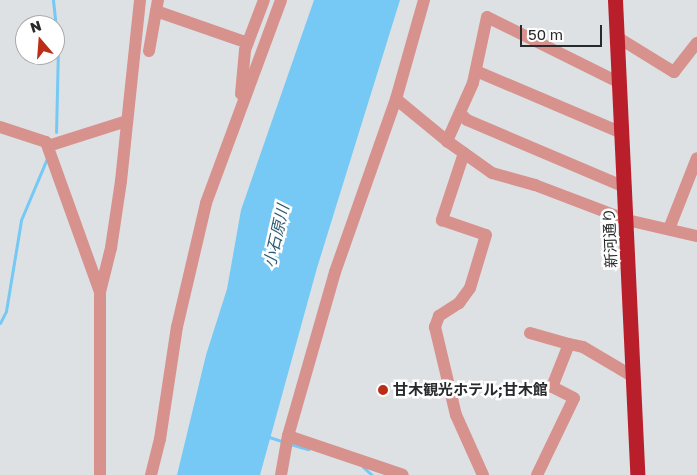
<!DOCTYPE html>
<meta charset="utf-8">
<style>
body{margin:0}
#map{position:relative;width:697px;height:475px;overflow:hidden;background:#dee1e4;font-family:"Golos Text","Noto Sans JP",sans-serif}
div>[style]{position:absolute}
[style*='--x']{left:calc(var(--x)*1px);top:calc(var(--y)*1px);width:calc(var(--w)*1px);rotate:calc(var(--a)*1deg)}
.water>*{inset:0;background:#75c9f4}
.stream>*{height:3px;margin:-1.5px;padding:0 1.5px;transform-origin:1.5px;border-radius:1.5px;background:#75c9f4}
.street>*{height:12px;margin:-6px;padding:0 6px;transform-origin:6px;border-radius:6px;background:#d7928e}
.highway>*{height:15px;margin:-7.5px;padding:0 7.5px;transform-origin:7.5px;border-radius:7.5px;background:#b91e2b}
.dots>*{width:14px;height:14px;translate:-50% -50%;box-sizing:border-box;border:2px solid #fff;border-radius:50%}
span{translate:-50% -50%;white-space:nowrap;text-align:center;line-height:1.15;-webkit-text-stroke:5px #fff;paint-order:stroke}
.street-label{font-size:15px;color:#28292a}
.poi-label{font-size:15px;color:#28292a;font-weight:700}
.left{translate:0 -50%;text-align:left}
.water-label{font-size:16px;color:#2e5c73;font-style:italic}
.north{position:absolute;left:15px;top:15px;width:50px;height:50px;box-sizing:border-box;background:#fff;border:1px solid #a9a9aa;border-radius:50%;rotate:342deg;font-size:14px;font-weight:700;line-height:20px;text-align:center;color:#28292a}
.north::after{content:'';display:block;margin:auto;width:18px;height:22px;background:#ba2d17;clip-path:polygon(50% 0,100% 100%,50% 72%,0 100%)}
.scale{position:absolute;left:520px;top:25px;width:82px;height:22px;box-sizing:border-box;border:2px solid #28292a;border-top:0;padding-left:6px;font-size:15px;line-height:18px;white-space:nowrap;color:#28292a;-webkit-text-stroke:4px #fff;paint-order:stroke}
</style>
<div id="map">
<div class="water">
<div style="clip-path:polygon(314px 0,400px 0,317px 268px,260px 475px,177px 475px,206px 355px,227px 289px,241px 210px)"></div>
</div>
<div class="stream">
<div style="--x:53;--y:0;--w:47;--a:83.9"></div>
<div style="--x:58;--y:47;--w:85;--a:91.3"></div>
<div style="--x:0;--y:323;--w:13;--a:-63"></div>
<div style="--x:6;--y:311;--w:92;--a:-80.6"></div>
<div style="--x:21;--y:220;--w:69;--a:-67.1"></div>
<div style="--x:266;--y:436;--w:19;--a:18"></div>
<div style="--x:290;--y:444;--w:19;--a:16"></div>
<div style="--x:363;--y:467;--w:12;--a:42"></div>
</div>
<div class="street">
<div style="--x:156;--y:11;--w:97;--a:19.2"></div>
<div style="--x:617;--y:37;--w:67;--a:31.6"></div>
<div style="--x:674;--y:72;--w:37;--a:-52"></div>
<div style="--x:149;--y:51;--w:52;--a:-80"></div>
<div style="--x:476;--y:71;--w:159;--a:23"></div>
<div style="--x:618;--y:82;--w:146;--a:-153.6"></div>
<div style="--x:487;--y:17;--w:67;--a:102"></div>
<div style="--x:473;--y:83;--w:64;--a:114.1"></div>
<div style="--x:447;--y:141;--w:55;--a:35.4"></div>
<div style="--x:492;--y:173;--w:45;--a:15.6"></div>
<div style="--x:535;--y:185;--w:98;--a:20.8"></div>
<div style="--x:627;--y:220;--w:72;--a:12.9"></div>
<div style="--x:241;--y:94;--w:44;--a:-84.8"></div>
<div style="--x:245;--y:50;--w:53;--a:-69.2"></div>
<div style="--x:396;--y:99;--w:66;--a:39.5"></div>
<div style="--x:461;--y:114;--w:8;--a:45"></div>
<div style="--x:467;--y:120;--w:172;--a:23"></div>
<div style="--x:0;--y:127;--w:48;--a:18.1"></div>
<div style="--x:46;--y:142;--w:159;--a:70.2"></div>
<div style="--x:48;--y:146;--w:83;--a:-17.6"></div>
<div style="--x:464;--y:153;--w:71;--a:108.2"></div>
<div style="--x:442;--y:220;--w:46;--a:18.8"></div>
<div style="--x:486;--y:235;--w:55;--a:106.8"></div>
<div style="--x:470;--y:288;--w:19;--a:126"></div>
<div style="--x:459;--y:303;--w:24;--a:147"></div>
<div style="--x:439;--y:316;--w:12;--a:110"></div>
<div style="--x:435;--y:327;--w:90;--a:76.6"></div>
<div style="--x:456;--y:415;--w:66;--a:65.8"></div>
<div style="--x:669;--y:229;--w:76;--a:-68.5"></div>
<div style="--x:530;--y:333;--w:41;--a:15.8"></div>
<div style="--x:288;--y:436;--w:121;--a:18.7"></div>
<div style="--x:100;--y:475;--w:183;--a:-90"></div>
<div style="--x:100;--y:292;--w:45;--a:-76"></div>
<div style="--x:111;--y:248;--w:68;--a:-81.5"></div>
<div style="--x:121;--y:181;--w:182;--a:-84"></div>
<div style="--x:151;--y:475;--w:37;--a:-76"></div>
<div style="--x:160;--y:439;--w:113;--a:-81.4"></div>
<div style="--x:177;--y:327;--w:127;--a:-76.8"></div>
<div style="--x:206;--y:203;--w:216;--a:-69.7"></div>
<div style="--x:281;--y:475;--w:40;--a:-80"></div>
<div style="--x:288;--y:436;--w:171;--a:-74"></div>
<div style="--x:335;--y:272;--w:183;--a:-70.6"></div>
<div style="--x:396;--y:99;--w:103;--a:-74.2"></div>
<div style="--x:537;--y:475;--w:85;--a:-64.3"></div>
<div style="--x:574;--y:398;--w:25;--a:-153"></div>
<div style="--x:552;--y:387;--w:46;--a:-68.4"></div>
<div style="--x:569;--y:344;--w:14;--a:12"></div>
<div style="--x:583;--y:347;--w:57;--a:30.6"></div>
</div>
<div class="highway">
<div style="--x:615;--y:0;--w:476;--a:87.3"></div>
</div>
<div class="dots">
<div style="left:383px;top:390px;background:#ba2d17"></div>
</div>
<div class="street-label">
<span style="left:610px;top:238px;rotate:-92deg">新河通り</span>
</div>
<div class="poi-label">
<span class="left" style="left:393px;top:390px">甘木観光ホテル;甘木館</span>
</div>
<div class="water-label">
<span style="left:276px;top:236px;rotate:-77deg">小石原川</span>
</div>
<div class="north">N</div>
<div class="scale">50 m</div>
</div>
